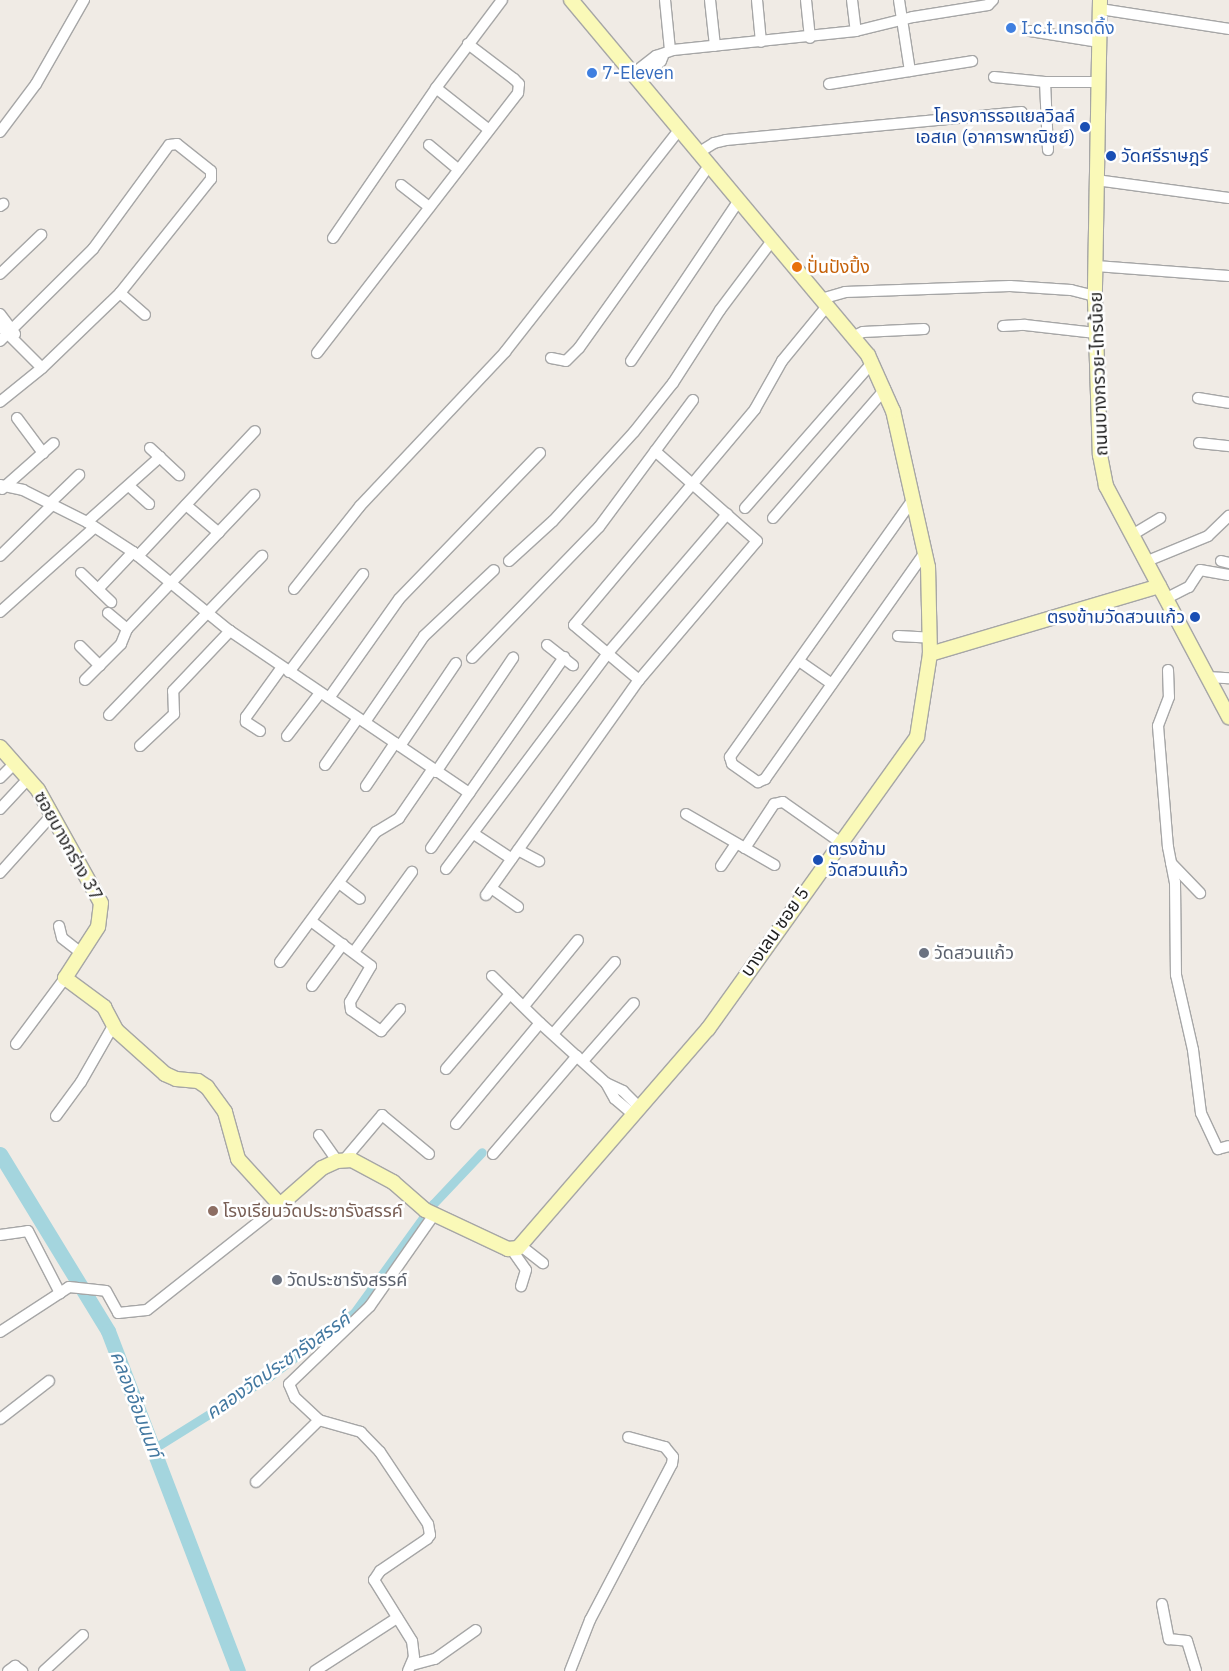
<!DOCTYPE html>
<meta charset="utf-8">
<style>
body{margin:0}
#map{position:relative;width:1229px;height:1671px;overflow:hidden;background:#f0ebe5;font-family:"IBM Plex Sans","Noto Sans Thai",sans-serif}
div>[style]{position:absolute}
[style*='--x']{left:calc(var(--x)*1px);top:calc(var(--y)*1px);width:calc(var(--w)*1px);rotate:calc(var(--a)*1deg)}
.canal>*{height:9px;margin:-4.5px;padding:0 4.5px;transform-origin:4.5px;border-radius:4.5px;background:#a4d5de}
.river>*{height:15px;margin:-7.5px;padding:0 7.5px;transform-origin:7.5px;border-radius:7.5px;background:#a4d5de}
.roads{filter:drop-shadow(1px 0 #a6a6a6) drop-shadow(-1px 0 #a6a6a6) drop-shadow(0 1px #a6a6a6) drop-shadow(0 -1px #a6a6a6)}
.street>*{height:10px;margin:-5px;padding:0 5px;transform-origin:5px;border-radius:5px;background:#fff}
.secondary>*{height:14px;margin:-7px;padding:0 7px;transform-origin:7px;border-radius:7px;background:#faf9b8}
.dots>*{width:14px;height:14px;translate:-50% -50%;box-sizing:border-box;border:2px solid #fff;border-radius:50%}
span{translate:-50% -50%;white-space:nowrap;text-align:center;line-height:1.15;-webkit-text-stroke:5px #fff;paint-order:stroke}
.shop-label{font-size:18px;color:#366cbe}
.left{translate:0 -50%;text-align:left}
.transit-label{font-size:18px;color:#164399}
.right{translate:-100% -50%;text-align:right}
.food-label{font-size:18px;color:#c56008}
.street-label{font-size:18px;color:#1f1f1f}
.worship-label{font-size:18px;color:#5b616d}
.education-label{font-size:18px;color:#785e54}
.water-label{font-size:19px;color:#4378a0;font-style:italic}
</style>
<div id="map">
<div class="canal">
<div style="--x:153;--y:1449;--w:138;--a:-32"></div>
<div style="--x:270;--y:1376;--w:105;--a:-36.9"></div>
<div style="--x:354;--y:1313;--w:135;--a:-54.1"></div>
<div style="--x:433;--y:1204;--w:71;--a:-46.7"></div>
</div>
<div class="river">
<div style="--x:0;--y:1154;--w:207;--a:58.6"></div>
<div style="--x:108;--y:1331;--w:364;--a:69.1"></div>
</div>
<div class="roads">
<div class="street">
<div style="--x:665;--y:0;--w:50;--a:84.3"></div>
<div style="--x:710;--y:0;--w:46;--a:83.8"></div>
<div style="--x:757;--y:0;--w:42;--a:84.6"></div>
<div style="--x:806;--y:0;--w:38;--a:84"></div>
<div style="--x:852;--y:0;--w:31;--a:83"></div>
<div style="--x:899;--y:0;--w:72;--a:81.2"></div>
<div style="--x:1100;--y:9;--w:131;--a:8.8"></div>
<div style="--x:1030;--y:31;--w:70;--a:9.1"></div>
<div style="--x:634;--y:73;--w:28;--a:-38"></div>
<div style="--x:656;--y:56;--w:18;--a:-19"></div>
<div style="--x:673;--y:50;--w:184;--a:-5.9"></div>
<div style="--x:856;--y:31;--w:59;--a:-13.8"></div>
<div style="--x:913;--y:17;--w:76;--a:-9.1"></div>
<div style="--x:988;--y:5;--w:7;--a:-45"></div>
<div style="--x:994;--y:77;--w:51;--a:5.6"></div>
<div style="--x:640;--y:80;--w:28;--a:-42"></div>
<div style="--x:661;--y:61;--w:5;--a:-68"></div>
<div style="--x:829;--y:84;--w:145;--a:-9.1"></div>
<div style="--x:436;--y:88;--w:66;--a:38.3"></div>
<div style="--x:0;--y:132;--w:60;--a:-53.1"></div>
<div style="--x:36;--y:84;--w:97;--a:-60.3"></div>
<div style="--x:429;--y:145;--w:38;--a:40"></div>
<div style="--x:1048;--y:150;--w:68;--a:-92.5"></div>
<div style="--x:1045;--y:82;--w:53;--a:0"></div>
<div style="--x:698;--y:153;--w:19;--a:-32"></div>
<div style="--x:714;--y:143;--w:12;--a:-14"></div>
<div style="--x:726;--y:140;--w:297;--a:-5.4"></div>
<div style="--x:1096;--y:180;--w:134;--a:7.7"></div>
<div style="--x:401;--y:185;--w:36;--a:38"></div>
<div style="--x:0;--y:206;--w:4;--a:-34"></div>
<div style="--x:333;--y:238;--w:182;--a:-55.5"></div>
<div style="--x:436;--y:88;--w:110;--a:-53.1"></div>
<div style="--x:1096;--y:266;--w:133;--a:4.3"></div>
<div style="--x:0;--y:274;--w:57;--a:-43.6"></div>
<div style="--x:120;--y:293;--w:33;--a:41"></div>
<div style="--x:821;--y:299;--w:25;--a:-16"></div>
<div style="--x:845;--y:292;--w:165;--a:-2.1"></div>
<div style="--x:1010;--y:286;--w:61;--a:3.8"></div>
<div style="--x:1071;--y:290;--w:25;--a:14"></div>
<div style="--x:0;--y:314;--w:25;--a:53"></div>
<div style="--x:0;--y:326;--w:59;--a:45"></div>
<div style="--x:1003;--y:326;--w:22;--a:-3"></div>
<div style="--x:1025;--y:325;--w:71;--a:6.4"></div>
<div style="--x:854;--y:336;--w:10;--a:-24"></div>
<div style="--x:863;--y:332;--w:61;--a:-2.8"></div>
<div style="--x:0;--y:341;--w:131;--a:-44.7"></div>
<div style="--x:93;--y:249;--w:129;--a:-53.8"></div>
<div style="--x:169;--y:145;--w:8;--a:-7"></div>
<div style="--x:177;--y:144;--w:43;--a:38.5"></div>
<div style="--x:211;--y:171;--w:8;--a:90"></div>
<div style="--x:211;--y:179;--w:146;--a:128.6"></div>
<div style="--x:120;--y:293;--w:108;--a:136.1"></div>
<div style="--x:42;--y:368;--w:54;--a:141"></div>
<div style="--x:317;--y:353;--w:329;--a:-52.3"></div>
<div style="--x:518;--y:93;--w:9;--a:-84"></div>
<div style="--x:519;--y:84;--w:7;--a:-135"></div>
<div style="--x:514;--y:79;--w:58;--a:-142.7"></div>
<div style="--x:551;--y:358;--w:15;--a:11"></div>
<div style="--x:566;--y:361;--w:18;--a:-45"></div>
<div style="--x:579;--y:348;--w:224;--a:-54.5"></div>
<div style="--x:631;--y:361;--w:192;--a:-56.1"></div>
<div style="--x:1198;--y:398;--w:31;--a:9"></div>
<div style="--x:17;--y:418;--w:44;--a:53.4"></div>
<div style="--x:1199;--y:443;--w:30;--a:6"></div>
<div style="--x:150;--y:448;--w:40;--a:43"></div>
<div style="--x:0;--y:485;--w:24;--a:12"></div>
<div style="--x:23;--y:490;--w:72;--a:26.6"></div>
<div style="--x:87;--y:522;--w:55;--a:33.1"></div>
<div style="--x:133;--y:552;--w:125;--a:39.2"></div>
<div style="--x:230;--y:631;--w:289;--a:34.1"></div>
<div style="--x:129;--y:486;--w:27;--a:42"></div>
<div style="--x:2;--y:489;--w:69;--a:-41.5"></div>
<div style="--x:914;--y:498;--w:318;--a:125.4"></div>
<div style="--x:730;--y:757;--w:7;--a:74"></div>
<div style="--x:732;--y:764;--w:32;--a:35"></div>
<div style="--x:758;--y:782;--w:8;--a:-23"></div>
<div style="--x:765;--y:779;--w:279;--a:-54.8"></div>
<div style="--x:49;--y:504;--w:42;--a:-44"></div>
<div style="--x:186;--y:505;--w:43;--a:40.3"></div>
<div style="--x:745;--y:508;--w:194;--a:-48.8"></div>
<div style="--x:773;--y:518;--w:171;--a:-49"></div>
<div style="--x:87;--y:522;--w:98;--a:-41.7"></div>
<div style="--x:1132;--y:535;--w:33;--a:-31"></div>
<div style="--x:0;--y:556;--w:73;--a:-44.4"></div>
<div style="--x:138;--y:556;--w:171;--a:-46.9"></div>
<div style="--x:509;--y:561;--w:59;--a:-42.3"></div>
<div style="--x:553;--y:521;--w:120;--a:-47.7"></div>
<div style="--x:634;--y:432;--w:63;--a:-51.5"></div>
<div style="--x:673;--y:383;--w:87;--a:-57.2"></div>
<div style="--x:720;--y:310;--w:85;--a:-53.1"></div>
<div style="--x:1221;--y:561;--w:8;--a:14"></div>
<div style="--x:1145;--y:562;--w:68;--a:-22.4"></div>
<div style="--x:1208;--y:536;--w:29;--a:-44"></div>
<div style="--x:81;--y:573;--w:42;--a:44"></div>
<div style="--x:98;--y:589;--w:51;--a:-46.6"></div>
<div style="--x:294;--y:589;--w:106;--a:-51.5"></div>
<div style="--x:360;--y:506;--w:212;--a:-46.7"></div>
<div style="--x:505;--y:352;--w:282;--a:-51.9"></div>
<div style="--x:1165;--y:599;--w:27;--a:-27"></div>
<div style="--x:1189;--y:587;--w:20;--a:-57"></div>
<div style="--x:1200;--y:570;--w:29;--a:10"></div>
<div style="--x:0;--y:612;--w:127;--a:-41.8"></div>
<div style="--x:108;--y:613;--w:25;--a:40"></div>
<div style="--x:898;--y:636;--w:33;--a:3"></div>
<div style="--x:547;--y:645;--w:33;--a:38"></div>
<div style="--x:80;--y:646;--w:28;--a:45"></div>
<div style="--x:472;--y:658;--w:182;--a:-45.9"></div>
<div style="--x:599;--y:527;--w:158;--a:-53.5"></div>
<div style="--x:799;--y:661;--w:40;--a:34.9"></div>
<div style="--x:1168;--y:670;--w:27;--a:88"></div>
<div style="--x:1169;--y:697;--w:31;--a:111"></div>
<div style="--x:1158;--y:726;--w:121;--a:85.3"></div>
<div style="--x:1168;--y:847;--w:36;--a:79"></div>
<div style="--x:1175;--y:882;--w:93;--a:89.4"></div>
<div style="--x:1176;--y:975;--w:77;--a:77.2"></div>
<div style="--x:1193;--y:1050;--w:64;--a:82.8"></div>
<div style="--x:1201;--y:1113;--w:40;--a:65"></div>
<div style="--x:1218;--y:1149;--w:11;--a:-15"></div>
<div style="--x:289;--y:672;--w:123;--a:-52.9"></div>
<div style="--x:1207;--y:677;--w:22;--a:3"></div>
<div style="--x:85;--y:680;--w:51;--a:-45"></div>
<div style="--x:121;--y:644;--w:16;--a:-68"></div>
<div style="--x:127;--y:629;--w:185;--a:-46.5"></div>
<div style="--x:639;--y:680;--w:85;--a:-139.8"></div>
<div style="--x:574;--y:625;--w:282;--a:-50"></div>
<div style="--x:755;--y:409;--w:55;--a:-60.6"></div>
<div style="--x:782;--y:361;--w:71;--a:-50.7"></div>
<div style="--x:329;--y:698;--w:121;--a:-54.7"></div>
<div style="--x:399;--y:599;--w:203;--a:-46"></div>
<div style="--x:109;--y:715;--w:221;--a:-46.1"></div>
<div style="--x:365;--y:722;--w:104;--a:-55.5"></div>
<div style="--x:424;--y:636;--w:96;--a:-43.3"></div>
<div style="--x:260;--y:731;--w:17;--a:-147"></div>
<div style="--x:246;--y:722;--w:5;--a:-90"></div>
<div style="--x:246;--y:717;--w:62;--a:-54.2"></div>
<div style="--x:287;--y:736;--w:54;--a:-52.5"></div>
<div style="--x:140;--y:746;--w:47;--a:-43.3"></div>
<div style="--x:174;--y:714;--w:23;--a:-92"></div>
<div style="--x:173;--y:691;--w:83;--a:-46.5"></div>
<div style="--x:400;--y:746;--w:100;--a:-56"></div>
<div style="--x:325;--y:765;--w:57;--a:-54.9"></div>
<div style="--x:436;--y:772;--w:138;--a:-56"></div>
<div style="--x:0;--y:778;--w:21;--a:-45"></div>
<div style="--x:366;--y:786;--w:52;--a:-56"></div>
<div style="--x:0;--y:809;--w:41;--a:-47"></div>
<div style="--x:686;--y:814;--w:68;--a:30"></div>
<div style="--x:745;--y:848;--w:53;--a:-56.6"></div>
<div style="--x:774;--y:804;--w:9;--a:-13"></div>
<div style="--x:783;--y:802;--w:70;--a:35.1"></div>
<div style="--x:474;--y:834;--w:45;--a:33.3"></div>
<div style="--x:431;--y:848;--w:233;--a:-55.1"></div>
<div style="--x:745;--y:848;--w:34;--a:30"></div>
<div style="--x:518;--y:850;--w:24;--a:28"></div>
<div style="--x:1171;--y:863;--w:42;--a:46"></div>
<div style="--x:721;--y:866;--w:27;--a:-56"></div>
<div style="--x:446;--y:869;--w:270;--a:-53.1"></div>
<div style="--x:608;--y:653;--w:183;--a:-49.4"></div>
<div style="--x:0;--y:873;--w:79;--a:-48.1"></div>
<div style="--x:339;--y:883;--w:26;--a:37"></div>
<div style="--x:491;--y:888;--w:33;--a:35"></div>
<div style="--x:486;--y:895;--w:264;--a:-54.6"></div>
<div style="--x:639;--y:680;--w:182;--a:-49.7"></div>
<div style="--x:757;--y:541;--w:136;--a:-138.6"></div>
<div style="--x:311;--y:921;--w:75;--a:36.9"></div>
<div style="--x:371;--y:966;--w:42;--a:120.3"></div>
<div style="--x:350;--y:1002;--w:8;--a:83"></div>
<div style="--x:351;--y:1010;--w:37;--a:35"></div>
<div style="--x:381;--y:1031;--w:29;--a:-49"></div>
<div style="--x:59;--y:926;--w:12;--a:76"></div>
<div style="--x:62;--y:938;--w:23;--a:38"></div>
<div style="--x:354;--y:952;--w:99;--a:-54.1"></div>
<div style="--x:280;--y:962;--w:162;--a:-53.6"></div>
<div style="--x:376;--y:832;--w:27;--a:-31"></div>
<div style="--x:399;--y:818;--w:58;--a:-55.5"></div>
<div style="--x:492;--y:976;--w:67;--a:44.4"></div>
<div style="--x:312;--y:986;--w:52;--a:-53.6"></div>
<div style="--x:524;--y:1006;--w:85;--a:-50.7"></div>
<div style="--x:553;--y:1034;--w:95;--a:-49.3"></div>
<div style="--x:16;--y:1044;--w:82;--a:-53.4"></div>
<div style="--x:583;--y:1061;--w:77;--a:-48.7"></div>
<div style="--x:446;--y:1069;--w:99;--a:-49.5"></div>
<div style="--x:606;--y:1083;--w:18;--a:61"></div>
<div style="--x:615;--y:1099;--w:25;--a:40"></div>
<div style="--x:56;--y:1116;--w:42;--a:-53.7"></div>
<div style="--x:81;--y:1082;--w:64;--a:-60.3"></div>
<div style="--x:456;--y:1124;--w:131;--a:-50.3"></div>
<div style="--x:540;--y:1023;--w:89;--a:42.3"></div>
<div style="--x:606;--y:1083;--w:19;--a:25"></div>
<div style="--x:623;--y:1091;--w:24;--a:45"></div>
<div style="--x:319;--y:1135;--w:32;--a:55"></div>
<div style="--x:493;--y:1154;--w:129;--a:-49.4"></div>
<div style="--x:344;--y:1160;--w:59;--a:-49.8"></div>
<div style="--x:382;--y:1115;--w:61;--a:39.7"></div>
<div style="--x:0;--y:1235;--w:28;--a:-8"></div>
<div style="--x:28;--y:1231;--w:70;--a:62.7"></div>
<div style="--x:521;--y:1246;--w:28;--a:38"></div>
<div style="--x:512;--y:1250;--w:24;--a:55"></div>
<div style="--x:526;--y:1270;--w:17;--a:107"></div>
<div style="--x:0;--y:1332;--w:82;--a:-33.1"></div>
<div style="--x:69;--y:1287;--w:37;--a:6"></div>
<div style="--x:106;--y:1291;--w:25;--a:61"></div>
<div style="--x:118;--y:1313;--w:29;--a:-6"></div>
<div style="--x:147;--y:1310;--w:169;--a:-38.3"></div>
<div style="--x:0;--y:1419;--w:62;--a:-37.8"></div>
<div style="--x:256;--y:1482;--w:88;--a:-44.5"></div>
<div style="--x:1162;--y:1604;--w:36;--a:79"></div>
<div style="--x:1169;--y:1639;--w:18;--a:6"></div>
<div style="--x:1187;--y:1641;--w:31;--a:73"></div>
<div style="--x:412;--y:1665;--w:24;--a:-15"></div>
<div style="--x:435;--y:1659;--w:50;--a:-35.3"></div>
<div style="--x:8;--y:1671;--w:9;--a:-36"></div>
<div style="--x:15;--y:1666;--w:9;--a:36"></div>
<div style="--x:44;--y:1671;--w:53;--a:-42.7"></div>
<div style="--x:315;--y:1671;--w:98;--a:-32.9"></div>
<div style="--x:408;--y:1671;--w:15;--a:-67"></div>
<div style="--x:414;--y:1657;--w:16;--a:-97"></div>
<div style="--x:412;--y:1641;--w:72;--a:-121.9"></div>
<div style="--x:374;--y:1580;--w:11;--a:-56"></div>
<div style="--x:380;--y:1571;--w:57;--a:-34.2"></div>
<div style="--x:427;--y:1539;--w:5;--a:-53"></div>
<div style="--x:430;--y:1535;--w:11;--a:-100"></div>
<div style="--x:428;--y:1524;--w:87;--a:-123.7"></div>
<div style="--x:380;--y:1452;--w:28;--a:-134"></div>
<div style="--x:361;--y:1432;--w:44;--a:-164.1"></div>
<div style="--x:319;--y:1420;--w:33;--a:-137"></div>
<div style="--x:295;--y:1398;--w:15;--a:-113"></div>
<div style="--x:289;--y:1384;--w:112;--a:-43.9"></div>
<div style="--x:370;--y:1306;--w:113;--a:-55"></div>
<div style="--x:570;--y:1671;--w:55;--a:-68.6"></div>
<div style="--x:590;--y:1620;--w:176;--a:-62.3"></div>
<div style="--x:672;--y:1464;--w:7;--a:-82"></div>
<div style="--x:673;--y:1457;--w:13;--a:-129"></div>
<div style="--x:665;--y:1447;--w:38;--a:-165"></div>
</div>
<div class="secondary">
<div style="--x:1100;--y:0;--w:300;--a:91"></div>
<div style="--x:1095;--y:300;--w:155;--a:88.2"></div>
<div style="--x:1100;--y:455;--w:32;--a:79"></div>
<div style="--x:1106;--y:486;--w:262;--a:62"></div>
<div style="--x:930;--y:654;--w:239;--a:-16.5"></div>
<div style="--x:0;--y:747;--w:57;--a:48.5"></div>
<div style="--x:38;--y:790;--w:129;--a:60.9"></div>
<div style="--x:101;--y:903;--w:24;--a:97"></div>
<div style="--x:98;--y:927;--w:61;--a:122.9"></div>
<div style="--x:65;--y:978;--w:49;--a:36.6"></div>
<div style="--x:104;--y:1007;--w:26;--a:62"></div>
<div style="--x:116;--y:1030;--w:66;--a:41.9"></div>
<div style="--x:165;--y:1074;--w:12;--a:24"></div>
<div style="--x:176;--y:1079;--w:22;--a:5"></div>
<div style="--x:198;--y:1081;--w:11;--a:34"></div>
<div style="--x:207;--y:1087;--w:31;--a:54"></div>
<div style="--x:225;--y:1112;--w:49;--a:74.5"></div>
<div style="--x:238;--y:1159;--w:62;--a:47.6"></div>
<div style="--x:280;--y:1205;--w:56;--a:-41.4"></div>
<div style="--x:322;--y:1168;--w:17;--a:-25"></div>
<div style="--x:337;--y:1161;--w:15;--a:-4"></div>
<div style="--x:352;--y:1160;--w:47;--a:28.2"></div>
<div style="--x:393;--y:1182;--w:43;--a:41.2"></div>
<div style="--x:425;--y:1210;--w:92;--a:25.2"></div>
<div style="--x:508;--y:1249;--w:10;--a:-6"></div>
<div style="--x:518;--y:1248;--w:290;--a:-49.1"></div>
<div style="--x:708;--y:1029;--w:359;--a:-54.4"></div>
<div style="--x:917;--y:737;--w:84;--a:-81.1"></div>
<div style="--x:930;--y:654;--w:87;--a:-91.3"></div>
<div style="--x:928;--y:567;--w:160;--a:-102.6"></div>
<div style="--x:893;--y:411;--w:61;--a:-114.1"></div>
<div style="--x:868;--y:355;--w:463;--a:-129.9"></div>
</div>
</div>
<div class="dots">
<div style="left:1011px;top:28px;background:#3f7fe0"></div>
<div style="left:592px;top:73px;background:#3f7fe0"></div>
<div style="left:1085px;top:127px;background:#1a4fb4"></div>
<div style="left:1111px;top:156px;background:#1a4fb4"></div>
<div style="left:797px;top:267px;background:#e8710a"></div>
<div style="left:1195px;top:617px;background:#1a4fb4"></div>
<div style="left:818px;top:860px;background:#1a4fb4"></div>
<div style="left:924px;top:953px;background:#6b7280"></div>
<div style="left:213px;top:1211px;background:#8d6e63"></div>
<div style="left:277px;top:1280px;background:#6b7280"></div>
</div>
<div class="shop-label">
<span class="left" style="left:1021px;top:28px">I.c.t.เทรดดิ้ง</span>
<span class="left" style="left:602px;top:73px">7-Eleven</span>
</div>
<div class="transit-label">
<span class="right" style="left:1075px;top:127px">โครงการรอแยลวิลล์<br>เอสเค (อาคารพาณิชย์)</span>
<span class="left" style="left:1121px;top:156px">วัดศรีราษฎร์</span>
<span class="right" style="left:1185px;top:617px">ตรงข้ามวัดสวนแก้ว</span>
<span class="left" style="left:828px;top:860px">ตรงข้าม<br>วัดสวนแก้ว</span>
</div>
<div class="food-label">
<span class="left" style="left:807px;top:267px">ปั่นปังปิ้ง</span>
</div>
<div class="street-label">
<span style="left:1099px;top:374px;rotate:-92deg">ถนนบางกรวย-ไทรน้อย</span>
<span style="left:68px;top:846px;rotate:61deg">ซอยบางกร่าง 37</span>
<span style="left:775px;top:932px;rotate:-55deg">บางเลน ซอย 5</span>
</div>
<div class="worship-label">
<span class="left" style="left:934px;top:953px">วัดสวนแก้ว</span>
<span class="left" style="left:287px;top:1280px">วัดประชารังสรรค์</span>
</div>
<div class="education-label">
<span class="left" style="left:223px;top:1211px">โรงเรียนวัดประชารังสรรค์</span>
</div>
<div class="water-label">
<span style="left:278px;top:1366px;rotate:-35deg">คลองวัดประชารังสรรค์</span>
<span style="left:136px;top:1404px;rotate:69deg">คลองอ้อมนนท์</span>
</div>
</div>
